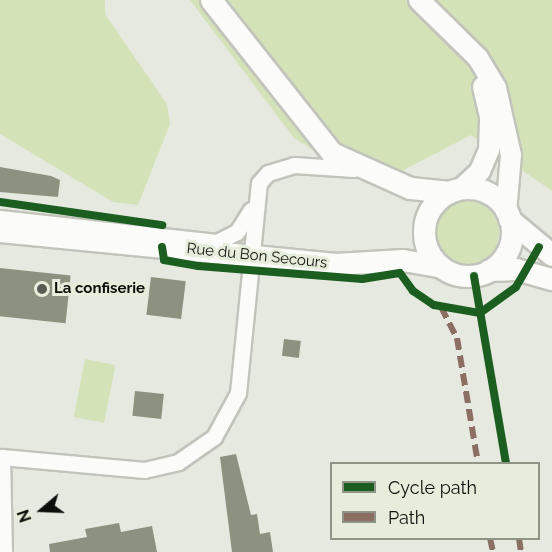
<!DOCTYPE html>
<style>
body{margin:0}
#map{position:relative;width:552px;height:552px;overflow:hidden;background:#e6e9df;font-family:Raleway,sans-serif}
div>[style]{position:absolute}
[style*='--x']{left:calc(var(--x)*1px);top:calc(var(--y)*1px);width:calc(var(--w)*1px);rotate:calc(var(--a)*1deg)}
.green>*{inset:0;background:#d4e2b8;transform-origin:0 0}
.round{border-radius:50%}
.building>*{inset:0;background:#8c9180;transform-origin:0 0}
.roads{filter:drop-shadow(2px 0 #c2c4bc) drop-shadow(-2px 0 #c2c4bc) drop-shadow(0 2px #c2c4bc) drop-shadow(0 -2px #c2c4bc)}
.minor>*{height:15px;margin:-7.5px;padding:0 7.5px;transform-origin:7.5px;border-radius:7.5px;background:#fbfcfa}
.tertiary>*{height:20px;margin:-10px;padding:0 10px;transform-origin:10px;border-radius:10px;background:#fbfcfa}
.secondary>*{height:21px;margin:-10.5px;padding:0 10.5px;transform-origin:10.5px;border-radius:10.5px;background:#fbfcfa}
.secondary>.ring{margin:-10.5px;padding:0;box-sizing:content-box;background:none;border:21px solid #fbfcfa;border-radius:50%}
.quiet>*{height:6px;margin-top:-3px;transform-origin:0;background:repeating-linear-gradient(90deg,#8d6e63 0 12px,transparent 0 18px)}
.cycleway>*{height:8px;margin:-4px;padding:0 4px;transform-origin:4px;border-radius:4px;background:#1b5e20}
.dots>*{width:16px;height:16px;translate:-50% -50%;box-sizing:border-box;border:3px solid #e7eddb;border-radius:50%}
span{translate:-50% -50%;white-space:nowrap;text-align:center;line-height:1.15;-webkit-text-stroke:6px #e7eddb;paint-order:stroke}
.street-label{font-size:15px;color:#0d0f0a}
.poi-label{font-size:15px;color:#0d0f0a;font-weight:700}
.left{translate:0 -50%;text-align:left}
.legend{position:absolute;left:330px;top:462px;width:210px;height:78px;box-sizing:border-box;background:#e7eddb;border:2px solid #909487;margin:0;padding:8px 10px;list-style:none;font-size:18px;color:#0d0f0a}
.legend li{display:flex;align-items:center;gap:12px;height:30px}
.legend b{width:30px;border:2px solid #909487}
.north{position:absolute;left:12px;top:480px;width:60px;height:60px;-webkit-text-stroke:4px #e7eddb;paint-order:stroke;rotate:251deg;font-size:16px;font-weight:700;line-height:24px;text-align:center;color:#0d0f0a}
.north::after{content:'';display:block;margin:auto;width:21px;height:27px;background:#0d0f0a;clip-path:polygon(50% 0,100% 100%,50% 72%,0 100%)}
</style>
<div id="map">
<div class="green">
<div style="clip-path:polygon(0 0,105px 0,105px 14px,167px 104px,170px 124px,138px 205px,113px 202px,0 134px)"></div>
<div style="clip-path:polygon(190px 0,552px 0,552px 191px,471px 135px,400px 172px,320px 154px,294px 138px)"></div>
<div class="round" style="left:435px;top:201px;width:64px;height:64px"></div>
<div style="left:85px;top:359px;width:31px;height:59px;rotate:11deg"></div>
</div>
<div class="building">
<div style="clip-path:polygon(0 167px,51px 176px,60px 180px,58px 197px,0 192px)"></div>
<div style="left:0;top:268px;width:71px;height:48px;rotate:6deg"></div>
<div style="left:151px;top:277px;width:35px;height:38px;rotate:7deg"></div>
<div style="left:284px;top:339px;width:17px;height:17px;rotate:7deg"></div>
<div style="left:135px;top:391px;width:29px;height:25px;rotate:6deg"></div>
<div style="clip-path:polygon(236px 454px,251px 515px,257px 514px,260px 534px,270px 532px,273px 552px,232px 552px,220px 457px)"></div>
<div style="clip-path:polygon(119px 523px,121px 532px,152px 526px,157px 552px,50px 552px,49px 544px,87px 537px,85px 529px)"></div>
</div>
<div class="roads">
<div class="minor">
<div style="--x:0;--y:218;--w:218;--a:6.3"></div>
<div style="--x:217;--y:242;--w:22;--a:-27"></div>
<div style="--x:237;--y:232;--w:26;--a:-58"></div>
<div style="--x:4;--y:552;--w:95;--a:-91.2"></div>
<div style="--x:2;--y:457;--w:143;--a:5.2"></div>
<div style="--x:144;--y:470;--w:35;--a:-13"></div>
<div style="--x:178;--y:462;--w:44;--a:-34.8"></div>
<div style="--x:214;--y:437;--w:50;--a:-61.4"></div>
<div style="--x:238;--y:393;--w:211;--a:-84.3"></div>
<div style="--x:259;--y:183;--w:13;--a:-48"></div>
<div style="--x:268;--y:173;--w:27;--a:-17"></div>
<div style="--x:294;--y:165;--w:60;--a:3.8"></div>
</div>
<div class="tertiary">
<div style="--x:419;--y:0;--w:83;--a:44.5"></div>
<div style="--x:478;--y:58;--w:35;--a:59"></div>
<div style="--x:496;--y:88;--w:69;--a:77.4"></div>
<div style="--x:511;--y:155;--w:57;--a:95"></div>
<div style="--x:461;--y:189;--w:26;--a:-43"></div>
<div style="--x:480;--y:171;--w:23;--a:-67"></div>
<div style="--x:489;--y:150;--w:33;--a:-88"></div>
<div style="--x:490;--y:117;--w:31;--a:-103"></div>
</div>
<div class="secondary">
<div style="--x:211;--y:0;--w:195;--a:51.7"></div>
<div style="--x:332;--y:153;--w:85;--a:24.2"></div>
<div style="--x:410;--y:188;--w:40;--a:5.7"></div>
<div class="ring" style="left:424px;top:188px;width:67px;height:67px"></div>
<div style="--x:509;--y:219;--w:56;--a:39.9"></div>
<div style="--x:0;--y:231;--w:337;--a:5.6"></div>
<div style="--x:335;--y:264;--w:68;--a:-3.4"></div>
<div style="--x:403;--y:260;--w:39;--a:10"></div>
<div style="--x:489;--y:270;--w:27;--a:-2"></div>
<div style="--x:516;--y:269;--w:37;--a:16"></div>
</div>
</div>
<div class="quiet">
<div style="--x:441;--y:307;--w:35;--a:63"></div>
<div style="--x:457;--y:338;--w:128;--a:80.5"></div>
<div style="--x:490;--y:538;--w:14;--a:78"></div>
<div style="--x:519;--y:538;--w:14;--a:82"></div>
</div>
<div class="cycleway">
<div style="--x:0;--y:202;--w:164;--a:8.1"></div>
<div style="--x:162;--y:247;--w:13;--a:81"></div>
<div style="--x:164;--y:260;--w:35;--a:10"></div>
<div style="--x:198;--y:266;--w:165;--a:4.5"></div>
<div style="--x:362;--y:279;--w:38;--a:-9"></div>
<div style="--x:400;--y:273;--w:22;--a:54"></div>
<div style="--x:413;--y:291;--w:25;--a:34"></div>
<div style="--x:434;--y:305;--w:47;--a:9.9"></div>
<div style="--x:480;--y:313;--w:44;--a:-35.8"></div>
<div style="--x:516;--y:287;--w:46;--a:-60.1"></div>
<div style="--x:474;--y:276;--w:191;--a:80.3"></div>
</div>
<div class="dots">
<div style="left:42px;top:289px;background:#595b55"></div>
</div>
<div class="street-label">
<span style="left:257px;top:256px;rotate:6deg">Rue du Bon Secours</span>
</div>
<div class="poi-label">
<span class="left" style="left:54px;top:289px">La confiserie</span>
</div>
<ul class="legend">
<li><b style="height:8px;background:#1b5e20"></b>Cycle path</li>
<li><b style="height:8px;background:#8d6e63"></b>Path</li>
</ul>
<div class="north">N</div>
</div>
